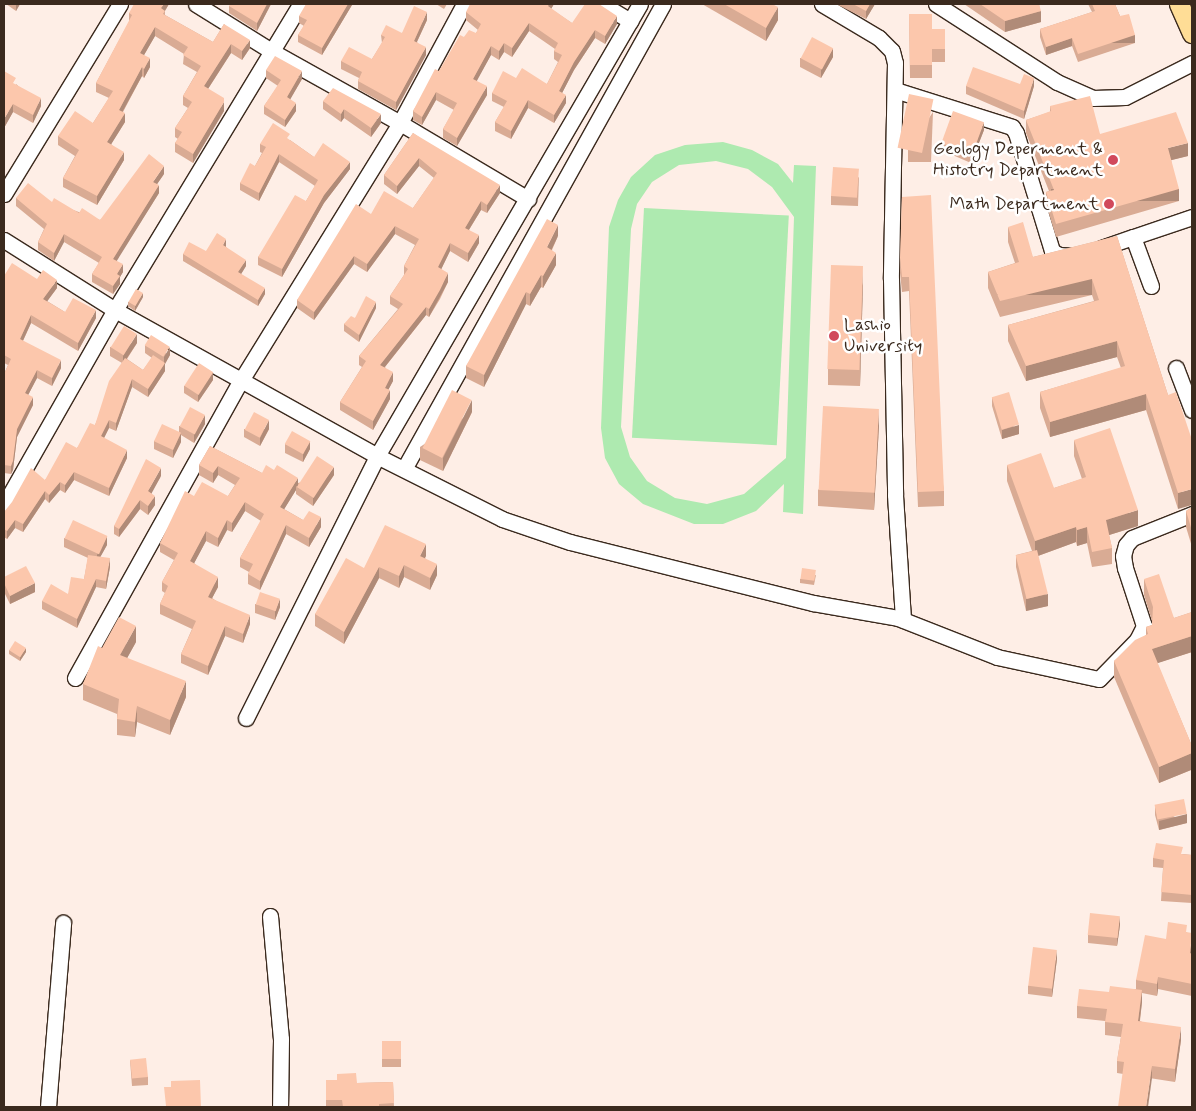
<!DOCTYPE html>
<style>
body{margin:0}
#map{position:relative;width:1196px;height:1111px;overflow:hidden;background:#feeee6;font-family:Mynerve,sans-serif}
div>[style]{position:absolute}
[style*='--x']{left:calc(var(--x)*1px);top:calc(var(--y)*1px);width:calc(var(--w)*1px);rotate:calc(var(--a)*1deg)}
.green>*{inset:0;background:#aeeab0;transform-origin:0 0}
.roads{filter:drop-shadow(1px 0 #3b2a1e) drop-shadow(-1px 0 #3b2a1e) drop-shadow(0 1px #3b2a1e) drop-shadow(0 -1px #3b2a1e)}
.minor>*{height:15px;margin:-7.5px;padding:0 7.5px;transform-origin:7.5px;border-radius:7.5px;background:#fff}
.major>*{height:19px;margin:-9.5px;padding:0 9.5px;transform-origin:9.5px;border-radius:9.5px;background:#ffdd96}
.wall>*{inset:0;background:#d9ab94;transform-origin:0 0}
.shaded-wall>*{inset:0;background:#b08b78;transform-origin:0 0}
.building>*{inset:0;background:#fcc7ac;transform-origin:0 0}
.dots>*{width:14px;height:14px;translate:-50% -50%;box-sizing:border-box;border:2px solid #fff;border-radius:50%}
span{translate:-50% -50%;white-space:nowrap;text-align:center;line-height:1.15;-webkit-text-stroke:5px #fff;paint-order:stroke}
.poi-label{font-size:18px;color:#3b2a1e}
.right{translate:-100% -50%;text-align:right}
.left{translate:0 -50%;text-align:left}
.frame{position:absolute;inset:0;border:5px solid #3b2a1e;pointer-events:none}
</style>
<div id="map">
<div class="green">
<div style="clip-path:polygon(evenodd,723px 142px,752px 150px,778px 164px,793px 183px,794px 165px,816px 166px,803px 514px,783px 512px,784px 484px,756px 511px,723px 524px,694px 524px,643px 504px,619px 484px,605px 458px,601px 428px,609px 227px,618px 200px,631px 177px,655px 155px,685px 145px,723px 142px,716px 161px,748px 169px,772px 187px,794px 217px,786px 458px,744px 494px,707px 504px,675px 498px,647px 481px,630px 457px,621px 427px,631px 229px,637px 204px,652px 182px,679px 165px,716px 161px)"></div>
<div style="left:644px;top:208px;width:145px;height:230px;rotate:3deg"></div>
</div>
<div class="roads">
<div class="minor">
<div style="--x:196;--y:4;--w:91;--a:31.9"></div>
<div style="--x:273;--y:52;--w:145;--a:29.2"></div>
<div style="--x:400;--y:123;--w:149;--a:30.7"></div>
<div style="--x:602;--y:4;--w:33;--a:31"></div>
<div style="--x:822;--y:4;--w:66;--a:30.8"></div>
<div style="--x:879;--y:38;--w:18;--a:45"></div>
<div style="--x:892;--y:51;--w:12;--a:76"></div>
<div style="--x:895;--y:63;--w:216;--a:91.1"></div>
<div style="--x:891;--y:279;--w:216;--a:88.9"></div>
<div style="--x:895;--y:495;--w:125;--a:86.3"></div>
<div style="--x:936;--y:4;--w:144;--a:32.8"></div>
<div style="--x:1057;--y:82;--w:39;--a:24"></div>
<div style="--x:1093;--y:98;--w:32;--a:-2"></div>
<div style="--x:1125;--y:97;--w:75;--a:-26.9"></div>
<div style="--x:895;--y:90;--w:123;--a:17.5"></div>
<div style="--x:1012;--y:127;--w:7;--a:56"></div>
<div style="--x:1016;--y:133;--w:123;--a:73"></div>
<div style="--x:1052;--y:251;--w:8;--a:30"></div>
<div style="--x:1059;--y:255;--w:13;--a:4"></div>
<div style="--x:4;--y:194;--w:223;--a:-58.6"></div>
<div style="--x:4;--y:240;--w:131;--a:32.2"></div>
<div style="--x:115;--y:310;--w:300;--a:29.1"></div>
<div style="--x:377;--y:456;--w:523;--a:-59.81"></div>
<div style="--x:1101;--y:248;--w:34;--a:-19"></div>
<div style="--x:1151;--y:286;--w:52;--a:-110.2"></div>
<div style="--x:1133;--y:237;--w:62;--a:-18.7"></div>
<div style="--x:1176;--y:368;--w:45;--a:69.1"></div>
<div style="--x:404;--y:469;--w:532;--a:-60.88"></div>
<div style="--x:4;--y:505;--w:224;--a:-60.4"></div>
<div style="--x:115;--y:310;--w:358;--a:-58.8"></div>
<div style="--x:75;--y:678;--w:339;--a:-60.9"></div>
<div style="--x:240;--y:382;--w:304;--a:-58.3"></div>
<div style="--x:400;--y:123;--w:135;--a:-61.7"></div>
<div style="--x:246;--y:718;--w:293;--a:-63.4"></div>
<div style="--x:377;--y:456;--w:140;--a:26.7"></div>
<div style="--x:502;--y:519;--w:72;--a:18.7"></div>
<div style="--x:570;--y:542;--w:251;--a:14.1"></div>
<div style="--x:813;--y:603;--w:86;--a:10"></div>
<div style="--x:898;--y:618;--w:106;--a:21.5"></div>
<div style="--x:997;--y:657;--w:104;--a:12.2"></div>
<div style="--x:1099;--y:679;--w:54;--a:-45.7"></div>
<div style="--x:1137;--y:640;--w:16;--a:-63"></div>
<div style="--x:1144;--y:626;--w:61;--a:-108.1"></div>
<div style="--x:1125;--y:568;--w:12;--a:-99"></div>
<div style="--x:1123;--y:556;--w:11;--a:-75"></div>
<div style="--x:1126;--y:545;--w:9;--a:-49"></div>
<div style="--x:1132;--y:538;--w:65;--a:-21.8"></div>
<div style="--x:270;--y:916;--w:123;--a:84.9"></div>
<div style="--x:281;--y:1039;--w:68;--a:90.8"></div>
<div style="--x:48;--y:1107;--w:185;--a:-85.3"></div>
</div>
<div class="major">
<div style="--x:1179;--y:4;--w:32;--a:66"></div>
</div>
</div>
<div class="wall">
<div style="clip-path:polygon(6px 4px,20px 4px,16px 11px)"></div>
<div style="clip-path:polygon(169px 4px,165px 11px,165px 15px,213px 42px,224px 24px,250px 48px,242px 60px,231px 53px,208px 89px,224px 111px,193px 163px,175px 152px,175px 143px,178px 139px,175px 137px,175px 128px,188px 108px,183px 105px,183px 96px,197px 72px,183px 64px,184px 54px,155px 36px,144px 55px,150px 67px,144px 78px,142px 76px,123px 112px,125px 122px,111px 144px,124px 160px,97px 205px,63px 187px,63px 178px,75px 156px,58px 145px,58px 136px,93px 123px,109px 98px,96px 92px,96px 83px,129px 22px,129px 13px)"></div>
<div style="clip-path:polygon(271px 4px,257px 31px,229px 13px,229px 6px)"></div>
<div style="clip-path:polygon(352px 4px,352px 5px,322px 55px,298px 42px,298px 35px,304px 26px,299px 23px,299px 16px)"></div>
<div style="clip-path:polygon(436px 4px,447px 4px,444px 9px)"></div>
<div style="clip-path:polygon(554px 4px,551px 9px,572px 23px,617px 24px,605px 44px,595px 38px,574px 70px,562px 93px,566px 103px,554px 123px,528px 108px,511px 139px,495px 131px,495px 122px,504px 107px,492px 101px,492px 93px,516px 78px,547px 84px,558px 62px,554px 59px,554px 51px,555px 49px,529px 31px,512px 57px,504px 52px,499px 60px,491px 55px,476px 81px,487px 95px,457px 146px,443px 138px,443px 129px,454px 110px,436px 100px,422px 125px,413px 120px,413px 111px,439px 71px,464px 37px,476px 33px,478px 30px,466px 20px,466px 12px)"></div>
<div style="clip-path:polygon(702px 4px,772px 4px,778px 20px,766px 41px)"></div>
<div style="clip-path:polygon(836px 4px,875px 4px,866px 19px)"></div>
<div style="clip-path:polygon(964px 4px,1039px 4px,1041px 22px,1005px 32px)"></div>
<div style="clip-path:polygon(1088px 4px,1115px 4px,1120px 16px,1135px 43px,1078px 62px,1072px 46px,1046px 55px,1040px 37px,1040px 29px,1092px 12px)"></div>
<div style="clip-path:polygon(909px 14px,932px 29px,945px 29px,945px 62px,932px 62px,932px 78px,910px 78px)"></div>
<div style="clip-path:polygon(427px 20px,417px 42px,426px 55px,396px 110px,358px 89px,358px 81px,359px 78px,341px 69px,341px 61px,372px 59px,382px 43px,381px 35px,402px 33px)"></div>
<div style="clip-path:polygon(833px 57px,821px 78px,800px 67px,800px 58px)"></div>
<div style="clip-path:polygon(266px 70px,302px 79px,290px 99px,296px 111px,285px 127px,264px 114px,264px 106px,278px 86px,266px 78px)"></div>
<div style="clip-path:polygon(16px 84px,41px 106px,33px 123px,13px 112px,4px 128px)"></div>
<div style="clip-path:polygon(1020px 84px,1034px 86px,1024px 119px,966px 94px,966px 86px)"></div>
<div style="clip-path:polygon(323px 101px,381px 123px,371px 137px,344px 118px,341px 122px,323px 109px)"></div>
<div style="clip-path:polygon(1050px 106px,1100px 134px,1188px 156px,1171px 160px,1179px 201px,1056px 237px,1046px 204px,1046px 192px,1049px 191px,1026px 133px,1026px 120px,1050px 112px)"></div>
<div style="clip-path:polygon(933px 112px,931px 162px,908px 162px,908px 149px)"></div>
<div style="clip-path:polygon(984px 130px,971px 163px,941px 150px,941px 143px)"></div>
<div style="clip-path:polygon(413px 133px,500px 193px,487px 213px,481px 210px,469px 230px,479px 243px,468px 262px,450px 251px,441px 269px,448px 282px,440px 299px,429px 317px,426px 315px,385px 367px,393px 381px,388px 390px,390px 399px,373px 430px,340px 410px,340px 402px,362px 367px,359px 365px,359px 356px,398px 309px,390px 304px,390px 296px,404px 275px,404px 266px,415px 245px,395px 234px,367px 272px,354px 264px,314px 320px,297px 308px,297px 300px,371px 214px,413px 208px,434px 178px,419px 166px,397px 194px,384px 184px,384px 175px)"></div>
<div style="clip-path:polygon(290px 140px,314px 157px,350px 169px,324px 203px,282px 277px,258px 265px,258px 257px,306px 201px,315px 186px,279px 162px,259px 201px,240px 190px,240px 183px,255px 166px,262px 153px,260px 152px,260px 144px)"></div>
<div style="clip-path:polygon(164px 174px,157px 184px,159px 193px,116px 261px,123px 272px,120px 277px,120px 284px,113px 294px,92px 282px,92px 274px,99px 263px,64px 242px,54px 261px,38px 250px,38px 242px,44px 229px,16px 206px,16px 198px,52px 202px,100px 220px)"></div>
<div style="clip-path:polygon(859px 177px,858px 206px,831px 205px,831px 196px)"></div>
<div style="clip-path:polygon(902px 197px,944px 491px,944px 506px,918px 507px,909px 291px,902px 292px,900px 273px)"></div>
<div style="clip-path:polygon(1008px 227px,1033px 257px,1117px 236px,1168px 395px,1192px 440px,1178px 509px,1146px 410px,1050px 437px,1040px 408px,1040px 392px,1121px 368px,1117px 357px,1026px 381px,1008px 341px,1008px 325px,1094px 301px,1092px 295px,1000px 317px,988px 288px,988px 272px,1015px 263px,1008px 242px)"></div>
<div style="clip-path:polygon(558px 236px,552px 250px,556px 265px,543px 288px,541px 287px,530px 306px,526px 304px,484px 387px,466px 378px,466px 366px)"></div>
<div style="clip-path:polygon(226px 246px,226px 247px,246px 266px,241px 274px,265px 294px,258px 306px,183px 261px,183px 254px,206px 251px)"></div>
<div style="clip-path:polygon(4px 276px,37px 279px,57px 288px,47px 301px,65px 312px,96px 318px,78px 351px,31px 323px,23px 341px,61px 368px,52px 386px,37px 378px,28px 395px,33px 405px,17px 437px,13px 470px,11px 474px,4px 473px,4px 374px,8px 365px,4px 363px)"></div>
<div style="clip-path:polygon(863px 283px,860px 386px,828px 385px,828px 369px)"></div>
<div style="clip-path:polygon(143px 297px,135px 311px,128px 306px,128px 302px)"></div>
<div style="clip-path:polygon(376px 308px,359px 342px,344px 331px,344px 324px,355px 318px)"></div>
<div style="clip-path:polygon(137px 343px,127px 359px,143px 370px,152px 358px,145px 353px,145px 345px,170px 355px,165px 363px,165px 371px,148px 397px,132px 387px,116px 431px,109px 428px,104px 438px,127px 458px,109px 496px,74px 480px,65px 493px,60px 490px,49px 503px,45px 499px,23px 532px,15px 528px,7px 539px,4px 537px,4px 512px,45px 480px,77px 448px,95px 425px,122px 363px,110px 356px,110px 347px)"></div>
<div style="clip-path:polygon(213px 380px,198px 402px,184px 393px,184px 386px)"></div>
<div style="clip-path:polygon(992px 397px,1019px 434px,1002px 439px,992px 406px)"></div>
<div style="clip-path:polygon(472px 412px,443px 471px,420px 460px,420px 447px)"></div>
<div style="clip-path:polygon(205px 424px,194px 443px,181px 435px,181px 442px,173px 458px,154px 449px,154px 441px,179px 432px,179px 426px)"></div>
<div style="clip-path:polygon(879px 426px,874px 510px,818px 506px,818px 490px)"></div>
<div style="clip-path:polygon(244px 429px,269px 429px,260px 446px,244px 437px)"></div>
<div style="clip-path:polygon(1074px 440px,1138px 526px,1109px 535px,1112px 548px,1112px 564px,1092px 567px,1087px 543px,1077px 546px,1076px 542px,1038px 556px,1048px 606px,1026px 611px,1016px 567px,1016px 555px,1032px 551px,1007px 481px,1007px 465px,1054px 488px,1082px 479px,1074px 456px)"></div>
<div style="clip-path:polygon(285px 444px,310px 449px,303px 462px,285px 453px)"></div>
<div style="clip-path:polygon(210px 446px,262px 473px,274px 470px,298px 483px,334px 475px,313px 506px,296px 494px,296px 490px,284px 509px,303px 520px,321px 527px,309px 547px,286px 534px,260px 590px,248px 584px,248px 574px,249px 572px,240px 567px,240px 558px,261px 521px,245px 511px,232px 532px,227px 530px,218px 547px,206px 541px,194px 563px,218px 587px,212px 598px,250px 624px,243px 643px,225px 636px,208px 675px,181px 663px,181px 654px,192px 629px,160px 614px,160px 604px,165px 593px,162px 591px,162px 582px,174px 560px,160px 552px,160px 543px,194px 496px,228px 496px,235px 485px,218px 475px,213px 483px,199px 475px,199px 465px)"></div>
<div style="clip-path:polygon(161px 476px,151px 493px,155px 505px,148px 515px,140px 509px,119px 537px,114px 534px,114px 526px)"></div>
<div style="clip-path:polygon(1192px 507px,1192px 547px,1186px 527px,1186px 511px)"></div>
<div style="clip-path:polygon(64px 538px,107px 545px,100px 557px,110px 567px,106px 589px,96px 587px,77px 628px,42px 609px,42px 601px,68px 594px,84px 579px,88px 558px,64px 547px)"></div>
<div style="clip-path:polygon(426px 556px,425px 558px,437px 575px,430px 590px,404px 577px,399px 588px,379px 578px,344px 644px,315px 626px,315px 614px,364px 568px)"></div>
<div style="clip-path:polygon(816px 575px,814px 585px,800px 583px,800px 579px)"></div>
<div style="clip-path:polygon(4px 577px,35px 592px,10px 604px,4px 592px)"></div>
<div style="clip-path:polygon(1144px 579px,1174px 618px,1192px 612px,1192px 652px,1157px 663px,1192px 746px,1192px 776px,1191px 770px,1159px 783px,1114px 677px,1114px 661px,1146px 635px,1146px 627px,1152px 625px,1152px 621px,1144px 595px)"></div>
<div style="clip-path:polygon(255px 604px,280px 607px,275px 620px,255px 613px)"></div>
<div style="clip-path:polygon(136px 642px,127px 658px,186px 697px,170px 735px,137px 722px,135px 737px,117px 735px,117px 714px,83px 700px,83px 684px,102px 648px)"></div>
<div style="clip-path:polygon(9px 650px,26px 652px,20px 661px,9px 654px)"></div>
<div style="clip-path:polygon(1155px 807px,1187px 823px,1159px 830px,1155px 815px)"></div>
<div style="clip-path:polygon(1183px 854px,1192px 855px,1192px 903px,1161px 901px,1163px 868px,1153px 867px,1153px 858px)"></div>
<div style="clip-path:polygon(1120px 925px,1117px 946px,1088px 943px,1088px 935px)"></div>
<div style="clip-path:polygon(1187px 932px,1192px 953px,1192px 996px,1158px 989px,1157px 996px,1142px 993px,1142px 1002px,1140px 1021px,1181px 1040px,1175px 1082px,1117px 1073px,1117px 1061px,1121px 1037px,1105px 1035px,1105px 1021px,1077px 1018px,1077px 1006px,1109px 992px,1136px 989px,1136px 980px,1166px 939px)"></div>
<div style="clip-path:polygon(1057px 959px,1052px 997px,1028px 994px,1028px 986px)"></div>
<div style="left:382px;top:1041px;width:19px;height:26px"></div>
<div style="clip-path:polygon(130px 1060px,148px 1077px,148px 1085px,132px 1086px)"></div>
<div style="clip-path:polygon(326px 1080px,357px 1083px,393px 1082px,394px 1107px,326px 1107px)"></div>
</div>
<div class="shaded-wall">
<div style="clip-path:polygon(16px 4px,20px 4px,16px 11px)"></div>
<div style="clip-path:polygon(164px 4px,169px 4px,161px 17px,161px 8px)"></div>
<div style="clip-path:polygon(267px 4px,271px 4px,257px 31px,257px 23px)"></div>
<div style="clip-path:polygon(348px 4px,352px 4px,352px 5px,322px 55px,322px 48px)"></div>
<div style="clip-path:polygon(549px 4px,554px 4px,548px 14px,548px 6px)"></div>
<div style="clip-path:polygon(870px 4px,875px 4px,866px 19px,866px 11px)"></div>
<div style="clip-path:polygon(778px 7px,778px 20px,766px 41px,766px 28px)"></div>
<div style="clip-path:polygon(1041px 11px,1041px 22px,1005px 32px,1005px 21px)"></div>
<div style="clip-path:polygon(427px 12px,427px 20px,414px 48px,414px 41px)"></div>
<div style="clip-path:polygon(617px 16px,617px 24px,605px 44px,605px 36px)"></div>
<div style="clip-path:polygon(529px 23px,529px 31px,512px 57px,512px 48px)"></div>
<div style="clip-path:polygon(155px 27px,155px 36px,140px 62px,140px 53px)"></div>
<div style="clip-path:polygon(595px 30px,595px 38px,574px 70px,559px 99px,559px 91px,574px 62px)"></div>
<div style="left:1135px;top:35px;width:8px;height:60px;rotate:90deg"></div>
<div style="clip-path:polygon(1072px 38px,1072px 46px,1046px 55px,1046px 47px)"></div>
<div style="clip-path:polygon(250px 40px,250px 48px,242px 60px,242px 51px)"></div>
<div style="clip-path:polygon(504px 43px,504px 52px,499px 60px,499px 51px)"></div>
<div style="clip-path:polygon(231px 44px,231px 53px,204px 95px,204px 86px)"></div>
<div style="clip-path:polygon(491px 46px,491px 55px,473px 88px,473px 79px)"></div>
<div style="clip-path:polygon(426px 47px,426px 55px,396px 110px,396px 102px)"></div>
<div style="clip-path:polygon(833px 48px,833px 57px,821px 78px,821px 70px)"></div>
<div style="clip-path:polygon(150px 58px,150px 67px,144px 78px,144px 69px)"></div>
<div style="clip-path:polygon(142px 67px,142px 76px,119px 118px,119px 110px)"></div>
<div style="clip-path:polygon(302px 71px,302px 79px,287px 105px,287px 97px)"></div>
<div style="clip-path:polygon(1034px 78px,1034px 86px,1024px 119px,1024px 111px)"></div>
<div style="clip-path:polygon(487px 86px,487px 95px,457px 146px,457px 138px)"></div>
<div style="clip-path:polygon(436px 92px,436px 100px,422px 125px,422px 117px)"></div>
<div style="clip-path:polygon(566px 95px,566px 103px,554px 123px,554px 115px)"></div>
<div style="clip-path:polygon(41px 98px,41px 106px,33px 123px,33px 115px)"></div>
<div style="clip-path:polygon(528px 100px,528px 108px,511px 139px,511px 131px)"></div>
<div style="clip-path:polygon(224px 102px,224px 111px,193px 163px,193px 154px)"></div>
<div style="clip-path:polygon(296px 103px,296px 111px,285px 127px,285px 120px)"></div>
<div style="clip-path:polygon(13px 104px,13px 112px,4px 128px,4px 119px)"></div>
<div style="clip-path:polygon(344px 109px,344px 118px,341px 122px,341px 114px)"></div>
<div style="clip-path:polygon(125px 113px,125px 122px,107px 151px,107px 142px)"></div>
<div style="clip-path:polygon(381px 114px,381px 123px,371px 137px,371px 128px)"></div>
<div style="clip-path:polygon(984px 122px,984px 130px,971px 163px,971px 155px)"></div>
<div style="clip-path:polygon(1188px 143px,1188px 156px,1168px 161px,1168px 148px)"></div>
<div style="clip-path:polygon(124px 152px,124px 160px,97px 205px,97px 196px)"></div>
<div style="clip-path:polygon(279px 154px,279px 162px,259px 201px,259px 193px)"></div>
<div style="clip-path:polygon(419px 158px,419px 166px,397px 194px,397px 186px)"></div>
<div style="clip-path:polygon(350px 162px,350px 169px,324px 203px,282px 277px,282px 269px,324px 195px)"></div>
<div style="clip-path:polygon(164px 166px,164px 174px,153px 190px,153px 182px)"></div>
<div style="clip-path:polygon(159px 185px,159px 193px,113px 267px,113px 259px)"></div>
<div style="clip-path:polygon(500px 185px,500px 193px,487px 213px,487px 205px)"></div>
<div style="left:1179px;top:189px;width:12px;height:128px;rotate:90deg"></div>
<div style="clip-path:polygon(481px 201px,481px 210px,465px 236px,465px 228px)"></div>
<div style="clip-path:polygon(558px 225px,558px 236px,547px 259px,547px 247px)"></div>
<div style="clip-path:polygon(395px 226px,395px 234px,367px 272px,367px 264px)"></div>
<div style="clip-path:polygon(64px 234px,64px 242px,54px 261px,54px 253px)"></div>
<div style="clip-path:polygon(479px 235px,479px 243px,468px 262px,468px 253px)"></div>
<div style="clip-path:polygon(226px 239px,226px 246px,223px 251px,223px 245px)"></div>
<div style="clip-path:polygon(450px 243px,450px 251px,438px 276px,438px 267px)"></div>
<div style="clip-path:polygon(556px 253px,556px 265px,543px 288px,543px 276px)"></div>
<div style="clip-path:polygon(354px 256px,354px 264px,314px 320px,314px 312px)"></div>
<div style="clip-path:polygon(246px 260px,246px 266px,238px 279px,238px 272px)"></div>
<div style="clip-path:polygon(123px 264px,123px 272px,120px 277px,120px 284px,113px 294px,113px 286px,117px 274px)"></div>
<div style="clip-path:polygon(863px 266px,863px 283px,860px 386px,860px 369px)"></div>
<div style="clip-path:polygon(448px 273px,448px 282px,429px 317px,429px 309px)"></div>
<div style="clip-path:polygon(541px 275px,541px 287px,530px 306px,530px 294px)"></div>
<div style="left:1092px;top:279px;width:16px;height:95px;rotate:90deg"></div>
<div style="clip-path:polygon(57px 280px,57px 288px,43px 307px,43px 299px)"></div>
<div style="clip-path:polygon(265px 288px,265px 294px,258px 306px,258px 300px)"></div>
<div style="clip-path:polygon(526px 292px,526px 304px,484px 387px,484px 375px)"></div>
<div style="clip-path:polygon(143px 293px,143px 297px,135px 311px,135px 306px)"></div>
<div style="clip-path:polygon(376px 302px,376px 308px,359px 342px,359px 335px)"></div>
<div style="clip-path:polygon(426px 307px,426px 315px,380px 373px,380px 365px)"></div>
<div style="clip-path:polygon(96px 310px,96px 318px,78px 351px,78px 343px)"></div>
<div style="clip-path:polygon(31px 315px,31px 323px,20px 347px,20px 339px)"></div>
<div style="clip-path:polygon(137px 334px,137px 343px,123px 364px,123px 356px)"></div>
<div style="clip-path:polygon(1117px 341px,1117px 357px,1026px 381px,1026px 366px)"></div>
<div style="clip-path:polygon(170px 347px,170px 355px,164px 366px,164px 357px)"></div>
<div style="clip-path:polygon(61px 360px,61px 368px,52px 386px,52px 378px)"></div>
<div style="clip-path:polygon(165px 363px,165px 371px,148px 397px,148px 389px)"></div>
<div style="clip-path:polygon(37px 370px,37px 378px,25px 401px,25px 393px)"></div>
<div style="clip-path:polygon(213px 372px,213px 380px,198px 402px,198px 394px)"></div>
<div style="clip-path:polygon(393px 372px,393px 381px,385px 396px,385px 388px)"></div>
<div style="clip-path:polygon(132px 379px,132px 387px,116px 431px,116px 423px)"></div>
<div style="clip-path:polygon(390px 390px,390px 399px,373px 430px,373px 421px)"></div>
<div style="clip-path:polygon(1146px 394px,1146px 410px,1050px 437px,1050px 422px)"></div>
<div style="clip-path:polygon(33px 397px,33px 405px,17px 437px,13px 470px,11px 474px,11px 466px,17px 429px)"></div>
<div style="clip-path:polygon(472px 400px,472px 412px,443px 471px,443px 458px)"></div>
<div style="clip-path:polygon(879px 409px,879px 426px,874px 510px,874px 493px)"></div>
<div style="clip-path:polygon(205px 415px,205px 424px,194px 443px,194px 434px)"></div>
<div style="clip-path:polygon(109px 420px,109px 428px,101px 444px,101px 436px)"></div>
<div style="clip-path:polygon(269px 420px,269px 429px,260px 446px,260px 438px)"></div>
<div style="clip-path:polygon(1019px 425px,1019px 434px,1002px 439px,1002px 430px)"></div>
<div style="clip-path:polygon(181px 433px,181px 442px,173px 458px,173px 450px)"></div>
<div style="clip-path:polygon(310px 441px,310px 449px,303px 462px,303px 453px)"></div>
<div style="clip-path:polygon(127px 450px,127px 458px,109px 496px,109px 488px)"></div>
<div style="clip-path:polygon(218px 466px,218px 475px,213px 483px,213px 473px)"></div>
<div style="clip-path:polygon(334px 467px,334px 475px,313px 506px,313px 497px)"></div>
<div style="clip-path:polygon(161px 468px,161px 476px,148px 500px,148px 491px)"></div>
<div style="clip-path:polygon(74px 472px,74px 480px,65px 493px,65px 485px)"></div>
<div style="clip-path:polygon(298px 478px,298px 487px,296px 486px,296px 490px,280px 516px,280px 507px)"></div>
<div style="clip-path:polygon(60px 482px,60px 490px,49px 503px,49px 495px)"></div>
<div style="clip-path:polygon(1192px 489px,1192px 505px,1178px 509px,1178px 493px)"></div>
<div style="clip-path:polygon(45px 491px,45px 499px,23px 532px,23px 524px)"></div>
<div style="clip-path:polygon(155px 496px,155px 505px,148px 515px,148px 506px)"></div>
<div style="clip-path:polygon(140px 500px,140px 509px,119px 537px,119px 529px)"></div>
<div style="clip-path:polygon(245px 502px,245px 511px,232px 532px,232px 523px)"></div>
<div style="clip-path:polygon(1138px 510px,1138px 526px,1106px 536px,1106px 520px)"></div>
<div style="clip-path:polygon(321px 517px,321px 527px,309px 547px,309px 538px)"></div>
<div style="clip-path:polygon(15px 520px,15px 528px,7px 539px,7px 531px)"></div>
<div style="clip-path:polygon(227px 520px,227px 530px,218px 547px,218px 538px)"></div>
<div style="clip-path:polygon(286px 525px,286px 534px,260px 590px,260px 581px)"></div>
<div style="clip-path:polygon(1076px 527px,1076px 542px,1035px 557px,1035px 541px)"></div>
<div style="clip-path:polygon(1087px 527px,1087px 543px,1077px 546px,1077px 530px)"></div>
<div style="clip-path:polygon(206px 531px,206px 541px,190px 571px,190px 561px)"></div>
<div style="clip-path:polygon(107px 536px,107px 545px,97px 563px,97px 555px)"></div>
<div style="clip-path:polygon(426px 544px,426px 556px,420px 567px,420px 556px)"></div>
<div style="clip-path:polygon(110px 558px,110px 567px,106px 589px,106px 581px)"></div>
<div style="clip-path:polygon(437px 564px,437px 575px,430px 590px,430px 578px)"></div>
<div style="clip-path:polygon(404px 565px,404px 577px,399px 588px,399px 576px)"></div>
<div style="clip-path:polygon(379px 567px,379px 578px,344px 644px,344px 632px)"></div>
<div style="clip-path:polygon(218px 577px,218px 587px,208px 606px,208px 597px)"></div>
<div style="clip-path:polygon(96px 579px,96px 587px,77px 628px,77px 619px)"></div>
<div style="clip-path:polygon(35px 583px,35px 592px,10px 604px,10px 596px)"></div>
<div style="clip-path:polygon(1048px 594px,1048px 606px,1026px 611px,1026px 599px)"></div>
<div style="clip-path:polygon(280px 599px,280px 607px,275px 620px,275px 611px)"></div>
<div style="clip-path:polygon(250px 615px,250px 624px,243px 643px,243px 634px)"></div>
<div style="clip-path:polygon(136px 626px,136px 642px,120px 671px,120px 655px)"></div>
<div style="clip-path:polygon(225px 626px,225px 636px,208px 675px,208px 666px)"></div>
<div style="clip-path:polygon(1192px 636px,1192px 652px,1152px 665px,1152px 649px)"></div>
<div style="clip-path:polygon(26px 648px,26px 652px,20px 661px,20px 657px)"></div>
<div style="clip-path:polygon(186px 681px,186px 697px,170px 735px,170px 720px)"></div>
<div style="clip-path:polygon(137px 706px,137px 722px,135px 737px,135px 722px)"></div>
<div style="clip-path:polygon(1192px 753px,1191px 770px,1159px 783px,1159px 767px)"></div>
<div style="clip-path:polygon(1187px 814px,1187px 823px,1159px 830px,1159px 821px)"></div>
<div style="clip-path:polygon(1120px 916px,1120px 925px,1117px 946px,1117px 938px)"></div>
<div style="clip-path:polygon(1192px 937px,1192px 949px,1190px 965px,1190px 953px)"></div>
<div style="clip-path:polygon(1057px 950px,1057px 959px,1052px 997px,1052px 989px)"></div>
<div style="clip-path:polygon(1158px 977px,1158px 989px,1157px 996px,1157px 984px)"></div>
<div style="clip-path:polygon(1142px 990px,1142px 1002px,1138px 1034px,1138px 1021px)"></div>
<div style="clip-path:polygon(1181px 1027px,1181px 1040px,1175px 1082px,1175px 1069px)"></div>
<div style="clip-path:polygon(1152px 1066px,1152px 1078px,1148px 1107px,1146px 1107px)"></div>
</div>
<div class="building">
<div style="clip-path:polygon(134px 4px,164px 4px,161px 8px,165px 11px,163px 14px,213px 42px,224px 24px,250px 40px,242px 51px,231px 44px,204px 86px,224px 98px,224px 102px,193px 154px,175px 143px,182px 132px,175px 128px,192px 102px,183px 96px,201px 66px,183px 55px,188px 47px,155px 27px,140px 53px,150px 58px,144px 69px,142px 67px,119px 110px,125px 113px,107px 142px,124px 152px,97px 196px,63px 178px,79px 150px,58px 136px,75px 111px,93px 123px,113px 91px,96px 83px,132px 15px,129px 13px)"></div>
<div style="clip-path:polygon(230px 4px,267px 4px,257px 23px,229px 6px)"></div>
<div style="clip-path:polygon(306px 4px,348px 4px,322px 48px,298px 35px,307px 20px,299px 16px)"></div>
<div style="clip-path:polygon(470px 4px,549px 4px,548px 6px,572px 23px,585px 4px,599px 4px,617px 16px,605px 36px,595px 30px,574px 62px,559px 91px,566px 95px,554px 115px,528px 100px,511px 131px,495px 122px,507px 101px,492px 93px,503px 71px,516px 78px,522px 68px,547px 84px,562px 55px,554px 51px,558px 43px,529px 23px,512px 48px,504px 43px,499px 51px,491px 46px,473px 79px,487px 86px,457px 138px,443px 129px,457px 103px,436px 92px,422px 117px,413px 111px,435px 69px,439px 71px,460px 35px,464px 37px,469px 30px,476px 33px,481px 24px,466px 12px)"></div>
<div style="clip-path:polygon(724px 4px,772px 4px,778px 7px,766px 28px)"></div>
<div style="clip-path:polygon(853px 4px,870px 4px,866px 11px)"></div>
<div style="clip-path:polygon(980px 4px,1039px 4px,1041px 11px,1005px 21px)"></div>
<div style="clip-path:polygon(1092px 4px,1115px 4px,1120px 16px,1129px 14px,1135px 35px,1078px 54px,1072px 38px,1046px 47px,1040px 29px,1095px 11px)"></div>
<div style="clip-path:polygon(414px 6px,427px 12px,414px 41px,426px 47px,396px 102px,358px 81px,362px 72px,341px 61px,349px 47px,372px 59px,385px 37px,381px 35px,386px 25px,402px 33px)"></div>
<div style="clip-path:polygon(909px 14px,932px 14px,932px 29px,945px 29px,945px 49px,932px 49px,932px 65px,910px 65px)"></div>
<div style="left:812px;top:37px;width:24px;height:24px;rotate:28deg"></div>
<div style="clip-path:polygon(275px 56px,302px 71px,287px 97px,296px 103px,285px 120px,264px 106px,281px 80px,266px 70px)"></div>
<div style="clip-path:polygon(973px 67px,1020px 84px,1024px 74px,1034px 78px,1024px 111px,966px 86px)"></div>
<div style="clip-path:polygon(4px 71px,16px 78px,13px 83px,41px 98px,33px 115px,13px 104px,4px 119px)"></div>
<div style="clip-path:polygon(333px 88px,381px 114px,371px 128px,344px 109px,341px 114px,323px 101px)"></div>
<div style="left:909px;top:94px;width:25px;height:55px;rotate:12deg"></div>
<div style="clip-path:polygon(1090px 96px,1100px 134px,1176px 112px,1188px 143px,1168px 148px,1179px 189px,1056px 224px,1046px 192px,1054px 190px,1026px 120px,1051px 111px,1050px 106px)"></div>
<div style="left:953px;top:111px;width:33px;height:34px;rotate:20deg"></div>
<div style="clip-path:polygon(273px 123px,290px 134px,287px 138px,314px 157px,323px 143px,350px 162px,324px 195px,282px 269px,258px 257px,295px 195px,306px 201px,318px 180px,279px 154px,259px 193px,240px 183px,250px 163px,255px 166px,266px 147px,260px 144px)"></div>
<div style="clip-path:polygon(413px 133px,500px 185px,487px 205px,481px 201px,465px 228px,479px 235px,468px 253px,450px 243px,438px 267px,448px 273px,440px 290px,429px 309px,426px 307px,380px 365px,393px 372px,385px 388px,390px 390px,373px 421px,340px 402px,366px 361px,359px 356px,403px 304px,390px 296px,408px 269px,404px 266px,419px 239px,395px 226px,367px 264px,354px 256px,314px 312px,297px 300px,356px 204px,371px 214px,384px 191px,413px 208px,437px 173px,419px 158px,397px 186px,384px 175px)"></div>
<div style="clip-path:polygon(149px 154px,164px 166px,153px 182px,159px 185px,113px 259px,123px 264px,117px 274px,120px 276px,113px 286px,92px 274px,102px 257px,64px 234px,54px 253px,38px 242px,47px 224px,16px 198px,28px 183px,52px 202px,54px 198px,79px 213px,82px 208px,100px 220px)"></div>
<div style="left:833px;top:167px;width:26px;height:29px;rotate:4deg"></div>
<div style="clip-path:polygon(931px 195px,944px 491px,918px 492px,909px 277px,902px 277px,900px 258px,902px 197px)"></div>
<div style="clip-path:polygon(547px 219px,558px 225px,547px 247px,556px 253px,543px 276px,541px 275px,530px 294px,526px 292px,484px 375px,466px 366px)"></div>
<div style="clip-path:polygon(1023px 222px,1033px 257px,1117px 236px,1168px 395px,1176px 392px,1192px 440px,1192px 489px,1178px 493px,1146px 394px,1050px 422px,1040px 392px,1125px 366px,1117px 341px,1026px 366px,1008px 325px,1099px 300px,1092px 279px,1000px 301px,988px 272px,1019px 262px,1008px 227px)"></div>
<div style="clip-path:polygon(217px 233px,226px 239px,223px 245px,246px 260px,238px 272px,265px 288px,258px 300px,183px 254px,189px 242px,206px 251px)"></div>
<div style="clip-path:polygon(12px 263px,37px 279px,43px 270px,57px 280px,43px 299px,65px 312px,73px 298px,96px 310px,78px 343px,31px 315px,20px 339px,61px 360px,52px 378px,37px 370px,25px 393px,33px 397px,17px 429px,13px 461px,11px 466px,4px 465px,4px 374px,11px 359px,4px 355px,4px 276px)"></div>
<div style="left:831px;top:265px;width:32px;height:104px;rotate:2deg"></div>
<div style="left:136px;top:289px;width:8px;height:15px;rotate:30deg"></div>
<div style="clip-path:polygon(366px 296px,376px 302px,359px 335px,344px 324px,351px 316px,355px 318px)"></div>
<div style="left:124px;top:326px;width:15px;height:25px;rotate:32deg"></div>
<div style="left:151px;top:335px;width:22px;height:12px;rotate:32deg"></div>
<div style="clip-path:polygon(153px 355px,165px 363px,148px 389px,132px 379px,116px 423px,109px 420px,101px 436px,127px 450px,109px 488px,74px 472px,65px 485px,60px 482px,49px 495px,45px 491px,23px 524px,15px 520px,7px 531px,4px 529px,4px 512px,12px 502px,31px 468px,45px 480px,66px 442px,77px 448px,90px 423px,95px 425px,109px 381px,125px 358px,143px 370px)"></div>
<div style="left:199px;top:363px;width:17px;height:27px;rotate:33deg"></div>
<div style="left:452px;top:390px;width:22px;height:65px;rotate:27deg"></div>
<div style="left:1009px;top:392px;width:34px;height:18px;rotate:73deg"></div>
<div style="left:823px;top:406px;width:56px;height:84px;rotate:3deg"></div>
<div style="left:190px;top:407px;width:17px;height:22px;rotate:28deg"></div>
<div style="left:254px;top:412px;width:17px;height:20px;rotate:28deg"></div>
<div style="left:162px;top:424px;width:21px;height:19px;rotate:25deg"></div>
<div style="clip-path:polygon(1110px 428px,1138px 510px,1106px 520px,1112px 548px,1092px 552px,1087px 527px,1077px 530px,1076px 527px,1035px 541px,1007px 465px,1041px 453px,1054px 488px,1086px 477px,1074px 440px)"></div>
<div style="left:292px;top:431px;width:21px;height:15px;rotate:29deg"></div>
<div style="clip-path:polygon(210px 446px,262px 473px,266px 465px,274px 470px,277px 465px,298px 478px,280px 507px,303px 520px,309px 511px,321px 517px,309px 538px,286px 525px,260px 581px,248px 574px,253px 564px,240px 558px,264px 514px,245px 502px,232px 523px,227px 520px,218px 538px,206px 531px,190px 561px,218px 577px,208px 597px,250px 615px,243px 634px,225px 626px,208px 666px,181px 654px,196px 621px,160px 604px,168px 586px,162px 582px,178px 553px,160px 543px,185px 491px,194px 496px,202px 482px,228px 496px,240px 478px,218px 466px,213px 473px,199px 465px)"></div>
<div style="left:317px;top:456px;width:20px;height:37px;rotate:33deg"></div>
<div style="clip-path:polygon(146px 459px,161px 468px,148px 491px,155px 496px,148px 506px,140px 500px,119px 529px,114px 526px)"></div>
<div style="clip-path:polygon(1192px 507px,1192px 531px,1186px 511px)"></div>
<div style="left:73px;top:520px;width:38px;height:20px;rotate:25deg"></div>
<div style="clip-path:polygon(385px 525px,426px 544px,420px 556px,437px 564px,430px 578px,404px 565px,399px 576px,379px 567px,344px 632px,315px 614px,346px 558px,364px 568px)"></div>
<div style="left:1037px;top:550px;width:45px;height:22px;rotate:76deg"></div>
<div style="clip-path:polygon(88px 555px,110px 558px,106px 581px,96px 579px,77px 619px,42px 601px,51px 584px,68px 594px,71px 577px,84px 579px)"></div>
<div style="clip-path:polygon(26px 566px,35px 583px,10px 596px,4px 583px,4px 577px)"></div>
<div style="left:802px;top:568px;width:14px;height:11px;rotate:8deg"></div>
<div style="clip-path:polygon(1159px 574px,1174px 618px,1192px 612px,1192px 636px,1152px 649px,1192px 746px,1192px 753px,1159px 767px,1114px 661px,1135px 640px,1148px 634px,1146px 627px,1152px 625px,1153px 607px,1144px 579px)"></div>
<div style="left:260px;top:592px;width:21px;height:13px;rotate:19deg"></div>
<div style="clip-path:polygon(119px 617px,136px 626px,120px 655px,186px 681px,170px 720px,137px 706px,135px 722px,117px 719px,119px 699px,83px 684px,98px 646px,102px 648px)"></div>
<div style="left:15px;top:641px;width:13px;height:11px;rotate:32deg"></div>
<div style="left:1184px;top:799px;width:15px;height:30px;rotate:79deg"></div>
<div style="clip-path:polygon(1156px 843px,1183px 847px,1181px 854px,1192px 855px,1192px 895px,1161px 892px,1164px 860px,1153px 858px)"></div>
<div style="left:1090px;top:913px;width:30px;height:22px;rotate:6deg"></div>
<div style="clip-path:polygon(1168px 922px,1187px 925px,1186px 932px,1192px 933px,1190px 953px,1192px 954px,1192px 984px,1158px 977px,1157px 984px,1136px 980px,1145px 935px,1166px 939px)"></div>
<div style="left:1033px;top:947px;width:24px;height:39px;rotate:7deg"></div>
<div style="clip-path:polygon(1110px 986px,1142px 990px,1138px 1021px,1181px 1027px,1175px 1069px,1152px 1066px,1146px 1107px,1118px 1107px,1124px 1062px,1117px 1061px,1123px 1024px,1105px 1022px,1107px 1009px,1077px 1006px,1079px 989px,1109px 992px)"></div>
<div style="left:382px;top:1041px;width:19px;height:18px"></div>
<div style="left:146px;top:1058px;width:19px;height:16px;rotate:84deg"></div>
<div style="clip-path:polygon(356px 1073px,357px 1083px,393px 1082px,394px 1103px,379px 1104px,379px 1107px,343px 1107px,342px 1100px,326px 1100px,326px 1080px,337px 1080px,337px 1074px)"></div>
<div style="clip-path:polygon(200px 1080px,201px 1107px,152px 1107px,166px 1106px,164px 1087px,171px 1087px,171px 1081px)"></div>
</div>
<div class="dots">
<div style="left:1113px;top:160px;background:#d1495b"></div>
<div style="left:1109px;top:204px;background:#d1495b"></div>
<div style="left:834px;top:336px;background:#d1495b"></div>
</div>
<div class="poi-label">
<span class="right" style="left:1103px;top:160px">Geology Deperment &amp;<br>Histotry Department</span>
<span class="right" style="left:1099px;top:204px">Math Department</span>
<span class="left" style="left:844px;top:336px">Lashio<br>University</span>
</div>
<div class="frame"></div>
</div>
